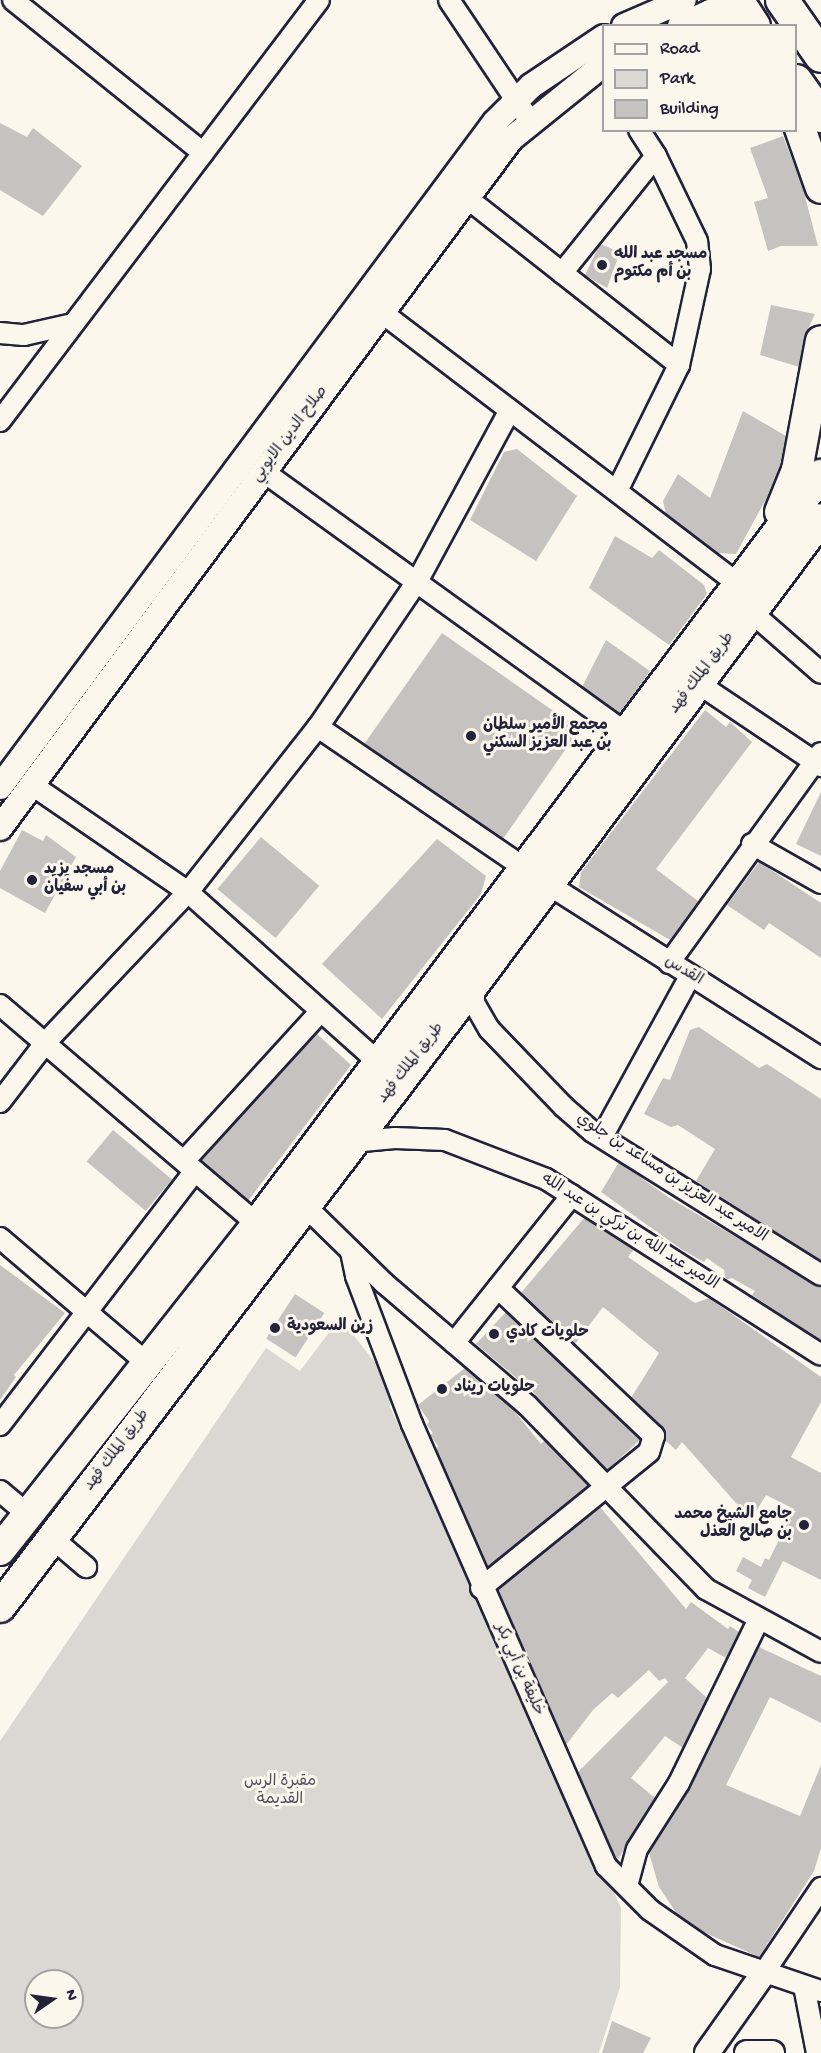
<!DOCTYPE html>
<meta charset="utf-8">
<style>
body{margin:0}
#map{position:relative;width:821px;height:2053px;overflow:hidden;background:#fbf7ec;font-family:"Gochi Hand","Playpen Sans Arabic",sans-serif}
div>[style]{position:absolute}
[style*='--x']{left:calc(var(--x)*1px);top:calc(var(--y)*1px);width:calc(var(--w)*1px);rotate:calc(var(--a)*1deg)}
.green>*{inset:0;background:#dbd8d3}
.building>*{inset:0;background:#c6c2c0;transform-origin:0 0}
.roads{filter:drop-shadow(2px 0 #22223b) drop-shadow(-2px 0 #22223b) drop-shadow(0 2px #22223b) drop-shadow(0 -2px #22223b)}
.minor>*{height:20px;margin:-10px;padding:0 10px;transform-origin:10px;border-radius:10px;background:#fbf7ec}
.tertiary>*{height:24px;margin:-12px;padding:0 12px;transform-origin:12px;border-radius:12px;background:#fbf7ec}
.primary>*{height:30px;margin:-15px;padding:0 15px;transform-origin:15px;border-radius:15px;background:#fbf7ec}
.trunk>*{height:32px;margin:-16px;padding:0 16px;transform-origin:16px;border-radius:16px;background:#fbf7ec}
.dots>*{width:16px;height:16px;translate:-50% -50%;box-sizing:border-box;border:3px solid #fbf7ec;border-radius:50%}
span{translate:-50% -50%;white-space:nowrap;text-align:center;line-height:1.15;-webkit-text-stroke:6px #fbf7ec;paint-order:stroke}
.poi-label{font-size:16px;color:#22223b;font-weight:700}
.left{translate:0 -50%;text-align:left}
.right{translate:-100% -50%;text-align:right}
.street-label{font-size:16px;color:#22223b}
.park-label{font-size:16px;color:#505061}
.legend{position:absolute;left:602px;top:24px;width:195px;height:108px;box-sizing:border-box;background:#fbf7ec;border:2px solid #a4a2a5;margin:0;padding:8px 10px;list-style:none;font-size:18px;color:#22223b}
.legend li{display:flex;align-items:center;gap:12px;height:30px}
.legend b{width:30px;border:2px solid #a4a2a5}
.north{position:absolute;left:24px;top:1969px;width:60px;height:60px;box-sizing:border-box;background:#fbf7ec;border:2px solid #a4a2a5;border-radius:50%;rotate:77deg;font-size:16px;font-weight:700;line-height:24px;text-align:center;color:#22223b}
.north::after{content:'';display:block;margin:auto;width:21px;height:27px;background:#22223b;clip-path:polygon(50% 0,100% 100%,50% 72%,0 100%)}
</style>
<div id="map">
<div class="green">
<div style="clip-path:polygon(evenodd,340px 1318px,381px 1370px,392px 1394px,390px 1407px,621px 1908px,620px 1987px,599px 2053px,0 2053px,0 1741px,266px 1348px,300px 1371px,340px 1318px,36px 1981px,72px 1981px,72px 2017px,36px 2017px,36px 1981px)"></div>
</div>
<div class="building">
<div style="clip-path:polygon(0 123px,27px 137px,33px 128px,82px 166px,43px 216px,0 190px)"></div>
<div style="clip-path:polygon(783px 136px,802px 185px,818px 246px,781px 246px,768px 251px,754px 202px,768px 198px,750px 148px)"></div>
<div style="clip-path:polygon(600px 244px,620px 252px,607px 288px,585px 275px)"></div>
<div style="clip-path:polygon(771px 305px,815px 314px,804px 338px,799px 367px,760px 355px)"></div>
<div style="clip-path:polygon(743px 411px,786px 436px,780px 465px,766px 499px,736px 554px,717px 553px,666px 514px,663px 501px,678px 474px,710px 498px)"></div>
<div style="clip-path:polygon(517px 449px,577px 496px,536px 561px,470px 520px,504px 452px)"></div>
<div style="clip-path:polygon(615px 536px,652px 558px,659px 550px,704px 585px,707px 594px,669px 645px,589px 588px)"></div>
<div style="left:442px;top:633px;width:168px;height:135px;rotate:35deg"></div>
<div style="clip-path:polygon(606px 640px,650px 671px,620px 714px,582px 687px)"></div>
<div style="clip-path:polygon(705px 710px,726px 727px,730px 722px,752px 742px,656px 869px,698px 901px,670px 940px,579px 887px,581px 872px)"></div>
<div style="clip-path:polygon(821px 792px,821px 856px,796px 844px)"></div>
<div style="clip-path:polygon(22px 830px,43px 841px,46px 835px,76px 857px,45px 913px,0 888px,0 871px)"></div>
<div style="left:261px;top:837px;width:76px;height:68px;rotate:40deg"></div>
<div style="clip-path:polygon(437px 839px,486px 876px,481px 894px,382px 1019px,322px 964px)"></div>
<div style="clip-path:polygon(759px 862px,821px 903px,821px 958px,769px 923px,764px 930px,727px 905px)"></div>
<div style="clip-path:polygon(699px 1027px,759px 1068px,767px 1064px,821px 1099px,821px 1261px,696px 1181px,715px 1149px,678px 1125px,671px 1127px,644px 1114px,663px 1078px,670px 1080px,690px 1030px)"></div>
<div style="clip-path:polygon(317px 1034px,351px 1065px,248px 1201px,201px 1160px)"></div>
<div style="left:113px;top:1130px;width:77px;height:41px;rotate:40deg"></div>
<div style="clip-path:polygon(619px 1162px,668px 1197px,821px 1287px,821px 1341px,752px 1295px,755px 1291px,732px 1278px,726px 1280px,724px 1270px,707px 1258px,704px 1262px,681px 1249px,601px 1192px)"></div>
<div style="clip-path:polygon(584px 1218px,634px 1249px,628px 1257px,695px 1303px,709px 1298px,821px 1377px,821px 1402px,791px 1457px,821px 1473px,821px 1580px,783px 1561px,765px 1597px,748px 1588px,752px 1580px,736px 1571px,743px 1557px,761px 1567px,765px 1558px,769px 1560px,794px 1509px,766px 1495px,751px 1520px,682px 1442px,676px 1450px,665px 1440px,662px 1427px,631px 1398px,659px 1353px,603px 1307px,575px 1344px,521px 1293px)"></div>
<div style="clip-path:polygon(0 1265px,65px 1313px,14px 1375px,16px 1377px,0 1400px)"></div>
<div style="left:295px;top:1294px;width:35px;height:53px;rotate:33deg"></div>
<div style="clip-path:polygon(506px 1312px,640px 1440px,607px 1470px,532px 1391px,476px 1344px)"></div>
<div style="clip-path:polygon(465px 1368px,511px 1407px,541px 1444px,545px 1440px,589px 1485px,488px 1567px,436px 1450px,438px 1446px,430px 1435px,433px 1433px,427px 1425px,429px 1421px,418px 1405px)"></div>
<div style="clip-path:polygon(600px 1507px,686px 1609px,691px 1602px,728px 1629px,730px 1626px,739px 1632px,726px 1658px,708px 1648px,685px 1678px,707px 1698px,683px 1748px,665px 1736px,631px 1778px,655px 1798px,617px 1861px,578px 1772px,668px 1682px,665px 1678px,659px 1681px,649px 1670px,618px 1698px,612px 1693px,593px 1710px,566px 1745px,498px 1590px)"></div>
<div style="clip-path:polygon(759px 1647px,821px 1676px,821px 1723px,770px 1697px,726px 1785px,800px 1816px,821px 1765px,821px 1848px,814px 1871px,759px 1957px,699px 1930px,677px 1914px,659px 1887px,649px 1853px,690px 1788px)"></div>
<div style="clip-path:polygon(612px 2021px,651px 2038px,643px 2053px,602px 2053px)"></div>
</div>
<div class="roads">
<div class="minor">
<div style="--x:13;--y:0;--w:244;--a:38.8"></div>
<div style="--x:449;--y:0;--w:146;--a:56.2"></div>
<div style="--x:467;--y:198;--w:270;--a:38.2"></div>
<div style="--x:562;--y:273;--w:150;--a:-51.2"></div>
<div style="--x:372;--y:305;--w:462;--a:37.3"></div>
<div style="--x:0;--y:333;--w:24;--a:5"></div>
<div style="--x:24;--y:335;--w:50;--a:-12.7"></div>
<div style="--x:0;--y:421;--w:528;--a:-52.85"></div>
<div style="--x:264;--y:472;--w:448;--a:35.8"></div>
<div style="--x:617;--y:491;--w:140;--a:-63.8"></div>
<div style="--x:679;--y:365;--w:98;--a:-77.7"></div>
<div style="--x:700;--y:269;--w:28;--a:-96"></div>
<div style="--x:697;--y:241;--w:94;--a:-115.8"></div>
<div style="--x:656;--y:156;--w:31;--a:-123"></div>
<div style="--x:750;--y:611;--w:94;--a:41.1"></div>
<div style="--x:696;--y:682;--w:151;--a:33.9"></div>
<div style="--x:318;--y:727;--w:252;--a:34.3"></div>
<div style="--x:32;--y:785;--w:189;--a:34.4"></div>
<div style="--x:188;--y:892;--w:256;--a:41.8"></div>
<div style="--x:752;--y:844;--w:79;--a:29.5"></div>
<div style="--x:546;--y:883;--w:326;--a:32.5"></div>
<div style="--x:669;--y:963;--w:259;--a:-54.1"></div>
<div style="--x:474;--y:984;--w:19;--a:90"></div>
<div style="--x:474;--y:1003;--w:30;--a:60"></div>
<div style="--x:489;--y:1029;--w:108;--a:46.1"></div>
<div style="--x:564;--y:1107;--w:38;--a:41"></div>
<div style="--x:593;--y:1132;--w:269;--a:32.1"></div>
<div style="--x:0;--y:1005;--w:338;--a:40.4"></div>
<div style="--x:0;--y:1102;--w:76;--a:-52.5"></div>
<div style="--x:46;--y:1042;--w:207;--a:-46.6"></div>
<div style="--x:188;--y:892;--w:210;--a:-51.8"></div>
<div style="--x:318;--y:727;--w:178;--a:-55.8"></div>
<div style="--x:418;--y:580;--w:193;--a:-61.6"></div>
<div style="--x:602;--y:1137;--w:183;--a:-61.3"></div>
<div style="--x:352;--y:1142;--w:43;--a:-5.3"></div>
<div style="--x:395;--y:1138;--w:50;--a:2.3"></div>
<div style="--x:445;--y:1140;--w:108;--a:21.1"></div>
<div style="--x:546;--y:1179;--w:326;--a:32.6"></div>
<div style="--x:184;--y:1161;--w:203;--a:-47.6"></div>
<div style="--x:304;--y:1205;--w:112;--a:44.3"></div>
<div style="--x:384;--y:1283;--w:188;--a:40.5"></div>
<div style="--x:527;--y:1405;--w:257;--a:45.8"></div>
<div style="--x:706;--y:1589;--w:131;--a:28.7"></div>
<div style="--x:0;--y:1238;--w:193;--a:40.4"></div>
<div style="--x:351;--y:1252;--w:25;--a:78"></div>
<div style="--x:356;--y:1276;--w:158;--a:69.3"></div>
<div style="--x:412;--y:1424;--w:483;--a:66.3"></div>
<div style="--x:606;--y:1866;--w:62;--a:45"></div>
<div style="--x:650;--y:1910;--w:79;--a:34.7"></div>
<div style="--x:715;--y:1955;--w:112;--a:18.8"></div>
<div style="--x:454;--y:1343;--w:189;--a:-51.4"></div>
<div style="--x:0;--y:1425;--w:320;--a:-52.5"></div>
<div style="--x:0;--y:1491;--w:35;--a:40"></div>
<div style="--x:52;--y:1538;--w:45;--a:40.5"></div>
<div style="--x:481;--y:1588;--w:216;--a:-39"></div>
<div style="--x:649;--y:1452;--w:17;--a:-73"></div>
<div style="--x:654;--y:1436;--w:215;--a:-136.5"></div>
<div style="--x:627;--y:1886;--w:38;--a:-75"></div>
<div style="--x:637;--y:1849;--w:78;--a:-57.5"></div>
<div style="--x:679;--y:1783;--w:180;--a:-64"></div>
<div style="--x:763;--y:1974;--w:104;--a:-56"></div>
<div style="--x:804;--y:1986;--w:68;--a:79"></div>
</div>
<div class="tertiary">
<div style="--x:624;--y:26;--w:65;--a:-23.4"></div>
<div style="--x:680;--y:26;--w:33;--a:-25"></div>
<div style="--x:710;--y:12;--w:12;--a:0"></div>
<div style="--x:722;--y:12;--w:30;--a:27"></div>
<div style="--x:0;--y:787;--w:829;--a:-53.34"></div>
<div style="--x:495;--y:122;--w:51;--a:-45"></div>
<div style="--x:531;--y:86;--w:88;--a:-33.9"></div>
<div style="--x:0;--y:828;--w:858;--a:-53.44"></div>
<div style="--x:511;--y:139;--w:119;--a:-38.9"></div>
<div style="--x:707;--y:2053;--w:97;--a:-54.7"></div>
<div style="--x:747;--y:2053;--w:25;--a:0"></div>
</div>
<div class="primary">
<div style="--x:796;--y:117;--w:75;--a:70.6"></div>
<div style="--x:780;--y:512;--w:45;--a:-68"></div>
<div style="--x:797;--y:470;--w:131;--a:-79.5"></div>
<div style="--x:0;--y:1550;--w:415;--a:-51.7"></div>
<div style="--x:257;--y:1224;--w:938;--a:-53.02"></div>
<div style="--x:0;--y:1607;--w:783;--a:-52.73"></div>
<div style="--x:474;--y:984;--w:580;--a:-53.27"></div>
</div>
<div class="trunk">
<div style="--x:737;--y:0;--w:31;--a:57"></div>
<div style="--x:782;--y:0;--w:68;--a:55.1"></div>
<div style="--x:796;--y:81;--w:43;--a:54.5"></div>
</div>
</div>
<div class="dots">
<div style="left:602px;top:265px;background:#22223b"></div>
<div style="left:471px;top:736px;background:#22223b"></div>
<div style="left:32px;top:880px;background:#22223b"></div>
<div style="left:275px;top:1328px;background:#22223b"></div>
<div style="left:494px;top:1334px;background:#22223b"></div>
<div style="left:442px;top:1389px;background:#22223b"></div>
<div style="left:804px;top:1525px;background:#22223b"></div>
</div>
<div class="poi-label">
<span class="left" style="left:614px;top:265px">مسجد عبد الله<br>بن أم مكتوم</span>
<span class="left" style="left:483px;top:736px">مجمع الأمير سلطان<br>بن عبد العزيز السكني</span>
<span class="left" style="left:44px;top:880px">مسجد يزيد<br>بن أبي سفيان</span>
<span class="left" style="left:287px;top:1328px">زين السعودية</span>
<span class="left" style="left:506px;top:1334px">حلويات كادي</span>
<span class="left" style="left:454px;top:1389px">حلويات ريناد</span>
<span class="right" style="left:792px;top:1525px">جامع الشيخ محمد<br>بن صالح العذل</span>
</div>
<div class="street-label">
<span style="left:291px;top:435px;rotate:-53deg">صلاح الدين الايوبي</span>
<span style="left:703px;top:674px;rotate:-53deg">طريق الملك فهد</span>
<span style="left:683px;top:972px;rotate:31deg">القدس</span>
<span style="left:412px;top:1064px;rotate:-52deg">طريق الملك فهد</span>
<span style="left:671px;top:1179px;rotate:33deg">الامير عبد العزيز بن مساعد بن جلوي</span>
<span style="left:629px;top:1233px;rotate:32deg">الامير عبد الله بن تركي بن عبد الله</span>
<span style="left:118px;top:1451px;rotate:-53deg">طريق الملك فهد</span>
<span style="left:518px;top:1670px;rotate:66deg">خليفة بن أبي بكر</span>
</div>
<div class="park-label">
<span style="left:280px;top:1792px">مقبرة الرس<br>القديمة</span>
</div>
<ul class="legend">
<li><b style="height:8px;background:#fbf7ec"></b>Road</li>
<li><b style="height:16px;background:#dbd8d3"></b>Park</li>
<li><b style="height:16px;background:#c6c2c0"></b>Building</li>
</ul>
<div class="north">N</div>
</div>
